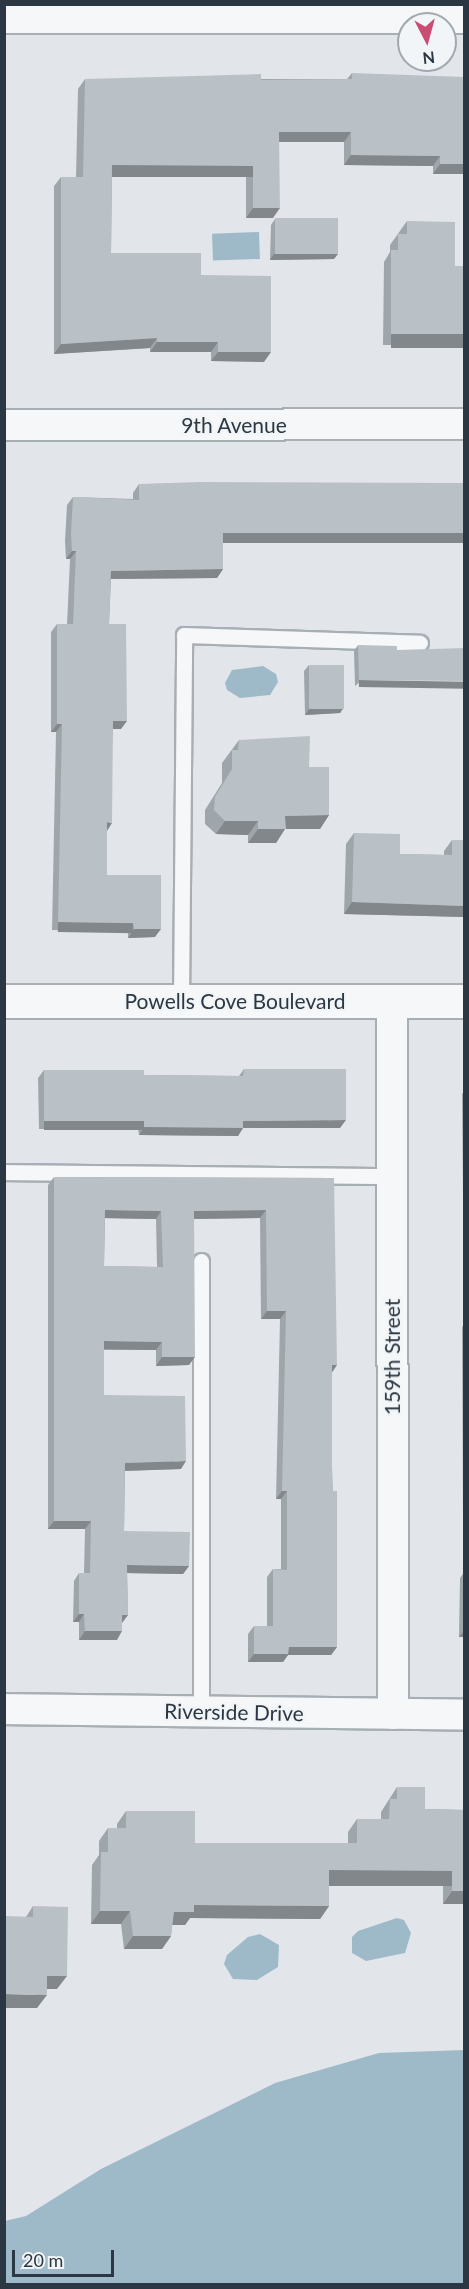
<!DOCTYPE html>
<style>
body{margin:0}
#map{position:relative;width:469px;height:2289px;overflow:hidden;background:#e2e6ea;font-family:Lato,sans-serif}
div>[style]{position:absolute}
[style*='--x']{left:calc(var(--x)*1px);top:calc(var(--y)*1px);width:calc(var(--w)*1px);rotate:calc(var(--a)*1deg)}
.water>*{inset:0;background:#9ebac9;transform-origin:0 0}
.roads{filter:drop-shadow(2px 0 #a7aeb4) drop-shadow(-2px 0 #a7aeb4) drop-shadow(0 2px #a7aeb4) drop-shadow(0 -2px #a7aeb4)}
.service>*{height:15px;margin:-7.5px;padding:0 7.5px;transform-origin:7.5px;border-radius:7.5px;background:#f5f7f8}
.minor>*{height:30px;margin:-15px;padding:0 15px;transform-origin:15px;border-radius:15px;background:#f5f7f8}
.tertiary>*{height:33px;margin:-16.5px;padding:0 16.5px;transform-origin:16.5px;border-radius:16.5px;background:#f5f7f8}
.wall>*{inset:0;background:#9fa6ab}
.shaded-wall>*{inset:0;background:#82878b;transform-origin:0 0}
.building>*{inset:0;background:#b9c1c7;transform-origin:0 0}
span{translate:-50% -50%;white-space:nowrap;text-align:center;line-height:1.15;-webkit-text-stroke:4.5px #f2f5f7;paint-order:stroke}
.street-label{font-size:21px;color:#2b3742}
.frame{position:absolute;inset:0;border:6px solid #2b3742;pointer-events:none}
.north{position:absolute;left:397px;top:12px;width:60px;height:60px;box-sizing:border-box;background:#f2f5f7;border:2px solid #a2a9af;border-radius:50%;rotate:174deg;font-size:16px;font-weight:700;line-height:24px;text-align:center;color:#2b3742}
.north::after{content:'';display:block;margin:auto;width:21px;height:27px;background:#ca4c73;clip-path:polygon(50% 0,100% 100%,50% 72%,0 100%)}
.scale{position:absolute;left:12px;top:2250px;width:102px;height:27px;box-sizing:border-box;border:3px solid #2b3742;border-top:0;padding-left:8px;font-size:18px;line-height:21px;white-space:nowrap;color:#2b3742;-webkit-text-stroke:4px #f2f5f7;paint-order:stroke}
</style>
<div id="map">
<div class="water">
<div style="left:259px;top:232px;width:27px;height:47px;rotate:88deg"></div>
<div style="clip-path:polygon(263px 666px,276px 674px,278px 682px,270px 695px,240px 698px,227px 690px,225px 683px,232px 670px)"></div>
<div style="clip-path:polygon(397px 1918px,404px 1920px,411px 1933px,405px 1953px,366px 1961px,352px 1953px,352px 1937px,358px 1931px)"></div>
<div style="clip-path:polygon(260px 1934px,279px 1945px,278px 1967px,257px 1980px,233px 1979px,224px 1964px,227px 1955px,248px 1937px)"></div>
<div style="clip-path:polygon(464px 2050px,464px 2284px,5px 2284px,5px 2221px,26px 2216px,101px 2169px,275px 2083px,379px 2053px)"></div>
</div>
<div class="roads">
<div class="service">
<div style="--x:181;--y:1001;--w:366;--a:-89.5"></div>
<div style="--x:184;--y:635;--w:236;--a:1.9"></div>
<div style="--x:4;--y:1172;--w:388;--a:0.6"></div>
<div style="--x:201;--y:1261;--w:451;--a:90"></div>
</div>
<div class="minor">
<div style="--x:4;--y:18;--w:460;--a:0"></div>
<div style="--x:4;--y:425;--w:460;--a:-0.1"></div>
<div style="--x:392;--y:1001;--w:713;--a:89.92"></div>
<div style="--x:4;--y:1709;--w:460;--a:0.7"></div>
</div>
<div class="tertiary">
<div style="--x:4;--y:1001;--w:460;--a:0"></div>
</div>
</div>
<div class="wall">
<div style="clip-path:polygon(352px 73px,465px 174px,433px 174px,433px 166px,344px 165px,344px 142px,279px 142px,273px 218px,246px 218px,246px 176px,112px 175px,111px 253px,201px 275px,264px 362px,211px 361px,211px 352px,150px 352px,150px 348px,54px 354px,54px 186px,61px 177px,76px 177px,78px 89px,85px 79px,347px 79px)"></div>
<div style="clip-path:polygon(275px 219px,334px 259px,270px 260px,271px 225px)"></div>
<div style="clip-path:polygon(407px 221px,455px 266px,465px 266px,465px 345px,383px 345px,384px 262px,390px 252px,390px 245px)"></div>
<div style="clip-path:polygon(465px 483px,465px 541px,223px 541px,223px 569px,217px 578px,111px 579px,109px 624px,121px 729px,113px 729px,107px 830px,107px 875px,155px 937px,128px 938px,128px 931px,52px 930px,56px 732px,51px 732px,51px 632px,57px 624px,67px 624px,70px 559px,66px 559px,65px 541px,67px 505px,73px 497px,133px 499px,133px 493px,139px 484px)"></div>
<div style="clip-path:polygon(358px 645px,397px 650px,355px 686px,354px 651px)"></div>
<div style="clip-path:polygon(309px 665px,344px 707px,340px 713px,305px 715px,304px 671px)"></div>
<div style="clip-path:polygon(239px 740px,309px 767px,329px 815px,320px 829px,285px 829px,276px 843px,248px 843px,248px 835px,216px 834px,205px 824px,205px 810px,222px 783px,222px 763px)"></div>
<div style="clip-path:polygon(354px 833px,400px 854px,444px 855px,444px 851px,452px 840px,465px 840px,465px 917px,344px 914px,346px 844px)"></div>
<div style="clip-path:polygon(244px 1069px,340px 1128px,243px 1128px,238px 1136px,139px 1135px,138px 1129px,39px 1129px,38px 1078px,44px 1070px,144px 1075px,239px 1076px)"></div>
<div style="clip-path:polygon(465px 1090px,465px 1196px,463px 1196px,462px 1094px)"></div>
<div style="clip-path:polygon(evenodd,54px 1177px,334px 1178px,332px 1373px,332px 1465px,337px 1647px,331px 1655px,288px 1655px,283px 1662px,248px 1662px,248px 1634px,254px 1626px,267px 1626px,267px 1577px,273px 1569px,281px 1569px,281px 1499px,276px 1499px,280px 1319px,261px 1319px,260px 1218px,194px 1219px,189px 1365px,156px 1366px,156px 1350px,104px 1350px,104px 1395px,181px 1469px,125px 1471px,124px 1531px,189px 1566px,183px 1574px,127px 1573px,128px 1615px,122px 1622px,117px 1640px,79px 1640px,79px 1622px,73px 1622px,74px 1581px,79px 1573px,84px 1573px,85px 1529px,48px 1529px,48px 1185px,54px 1177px,105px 1218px,156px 1219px,157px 1267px,104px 1266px,105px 1218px)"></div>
<div style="clip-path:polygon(465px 1324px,465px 1520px,463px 1520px,462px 1327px)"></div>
<div style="clip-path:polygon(465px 1571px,465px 1637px,459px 1637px,460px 1578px)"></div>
<div style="clip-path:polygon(397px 1787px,425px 1809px,465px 1810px,465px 1904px,443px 1904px,443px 1884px,329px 1883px,329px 1906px,320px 1919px,190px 1918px,185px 1925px,172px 1925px,171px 1936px,162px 1949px,124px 1949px,121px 1924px,91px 1924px,92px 1865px,99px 1855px,99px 1841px,108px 1828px,117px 1828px,117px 1824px,126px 1811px,195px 1843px,348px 1843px,348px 1832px,357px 1819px,381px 1819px,381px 1812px)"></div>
<div style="clip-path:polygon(33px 1906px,57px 1989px,47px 1989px,37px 2008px,26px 1917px)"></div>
</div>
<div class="shaded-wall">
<div style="clip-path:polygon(279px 132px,351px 132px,344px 142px,272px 142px)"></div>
<div style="clip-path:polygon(351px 155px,440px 156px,433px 166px,344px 165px)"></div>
<div style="clip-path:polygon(440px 164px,465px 164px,465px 174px,433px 174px)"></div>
<div style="left:112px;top:165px;width:141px;height:12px"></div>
<div style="clip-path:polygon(253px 208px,280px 208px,273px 218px,246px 218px)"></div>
<div style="clip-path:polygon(274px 254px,338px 254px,334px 259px,270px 260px)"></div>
<div style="left:391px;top:334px;width:74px;height:14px"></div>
<div style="clip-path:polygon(157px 338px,150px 348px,54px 354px,61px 344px)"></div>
<div style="clip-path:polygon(157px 342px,218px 342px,211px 352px,150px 352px)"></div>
<div style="clip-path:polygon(218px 352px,271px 352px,264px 362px,211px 361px)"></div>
<div style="left:223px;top:533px;width:242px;height:10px"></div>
<div style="clip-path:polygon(72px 551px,76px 551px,70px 559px,66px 559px)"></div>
<div style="clip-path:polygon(223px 569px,217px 578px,106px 579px,111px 571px)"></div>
<div style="left:359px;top:680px;width:106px;height:7px;rotate:1deg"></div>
<div style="clip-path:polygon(344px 707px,340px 713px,305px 715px,309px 709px)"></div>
<div style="clip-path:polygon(113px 721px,127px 721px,121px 729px,107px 729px)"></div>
<div style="clip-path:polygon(57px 724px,62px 724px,56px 732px,51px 732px)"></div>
<div style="clip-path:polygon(329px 815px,320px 829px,285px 829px,276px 843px,248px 843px,258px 829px,285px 816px)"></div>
<div style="clip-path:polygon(225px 821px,258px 821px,248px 835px,216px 834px)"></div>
<div style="clip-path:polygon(107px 822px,112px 823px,107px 831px)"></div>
<div style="clip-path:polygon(352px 902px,465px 906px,465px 917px,344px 914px)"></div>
<div style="left:58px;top:922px;width:75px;height:10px;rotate:1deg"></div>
<div style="clip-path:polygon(134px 929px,161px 929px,155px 937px,128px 938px)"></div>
<div style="clip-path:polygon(346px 1120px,340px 1128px,243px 1128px,238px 1136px,139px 1135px,144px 1127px,243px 1121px)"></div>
<div style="left:44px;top:1121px;width:100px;height:9px"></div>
<div style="clip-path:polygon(105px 1210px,161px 1211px,156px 1219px,99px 1218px)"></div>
<div style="clip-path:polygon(266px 1210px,260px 1218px,188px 1219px,194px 1211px)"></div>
<div style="clip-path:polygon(267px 1311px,286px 1311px,280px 1319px,261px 1319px)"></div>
<div style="clip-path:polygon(104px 1341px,162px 1342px,156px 1350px,98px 1349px)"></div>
<div style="clip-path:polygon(162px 1357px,195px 1357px,189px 1365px,156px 1366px)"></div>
<div style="clip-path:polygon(332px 1365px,337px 1365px,331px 1374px)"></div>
<div style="clip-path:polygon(186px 1461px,181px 1469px,119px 1471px,125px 1463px)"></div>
<div style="clip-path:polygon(282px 1491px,287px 1491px,281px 1499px,276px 1499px)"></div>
<div style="clip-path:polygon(54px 1521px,91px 1521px,85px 1529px,48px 1529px)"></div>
<div style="clip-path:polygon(127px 1565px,189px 1566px,183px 1574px,122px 1573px)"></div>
<div style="clip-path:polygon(79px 1614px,84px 1614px,79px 1622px,73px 1622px)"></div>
<div style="clip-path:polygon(122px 1615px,128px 1615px,122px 1623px)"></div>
<div style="clip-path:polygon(465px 1630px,465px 1637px,459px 1637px)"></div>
<div style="clip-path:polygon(85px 1631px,122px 1631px,117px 1640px,79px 1640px)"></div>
<div style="clip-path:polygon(289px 1647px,337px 1647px,331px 1655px,288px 1655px,283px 1662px,248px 1662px,254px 1654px)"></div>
<div style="left:329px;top:1870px;width:123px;height:16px"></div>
<div style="clip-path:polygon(452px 1891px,465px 1891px,465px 1904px,443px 1904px)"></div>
<div style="clip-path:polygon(194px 1905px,329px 1906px,320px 1919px,190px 1918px,185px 1925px,165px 1925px,174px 1912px)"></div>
<div style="clip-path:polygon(100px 1911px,130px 1911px,121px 1924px,91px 1924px)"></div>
<div style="clip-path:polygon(133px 1936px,171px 1936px,162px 1949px,124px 1949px)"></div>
<div style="clip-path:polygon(47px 1976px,67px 1976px,57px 1989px,38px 1989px)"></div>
<div style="clip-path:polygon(4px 1994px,47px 1995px,37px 2008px,4px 2008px)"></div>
</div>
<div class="building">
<div style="clip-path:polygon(352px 73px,465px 77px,465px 164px,440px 164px,440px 156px,351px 155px,351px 132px,279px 132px,280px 208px,253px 208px,253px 166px,112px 165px,111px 253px,201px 253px,201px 275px,271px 276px,271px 352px,218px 352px,218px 342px,157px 342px,157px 338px,61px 344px,61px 177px,83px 177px,85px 79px,261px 74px,261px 80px,352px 79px)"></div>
<div style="left:338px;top:218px;width:36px;height:63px;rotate:90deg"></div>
<div style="clip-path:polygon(407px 221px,455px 222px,455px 266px,465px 266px,465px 334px,391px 334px,391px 250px,398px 250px,398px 234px,407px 234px)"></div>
<div style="clip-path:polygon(199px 482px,465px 483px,465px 533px,223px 533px,223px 569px,111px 571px,109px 624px,126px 624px,127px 721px,113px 721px,112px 823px,107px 822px,107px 875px,161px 875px,161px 929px,134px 929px,133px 923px,58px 922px,62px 724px,57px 724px,57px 624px,73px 624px,76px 551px,72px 551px,71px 533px,73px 497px,139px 500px,139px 484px)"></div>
<div style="clip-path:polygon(358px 645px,397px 646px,397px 650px,465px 648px,465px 681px,359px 680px)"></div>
<div style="left:309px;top:665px;width:35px;height:44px"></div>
<div style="clip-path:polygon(310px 736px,309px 767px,329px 767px,329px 815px,285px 816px,286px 829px,258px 829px,258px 821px,225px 821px,214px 810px,215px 797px,232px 769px,232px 750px,238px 750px,239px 740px)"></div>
<div style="clip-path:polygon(354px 833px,400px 834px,400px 854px,452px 855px,452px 840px,465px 840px,465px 906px,352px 902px)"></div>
<div style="clip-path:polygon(244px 1069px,346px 1069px,346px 1120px,243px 1121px,243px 1128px,144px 1127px,144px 1121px,44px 1121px,44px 1070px,144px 1070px,144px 1075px,243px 1076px)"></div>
<div style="clip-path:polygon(evenodd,54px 1177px,334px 1178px,337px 1365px,332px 1365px,332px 1491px,337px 1491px,337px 1647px,289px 1647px,288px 1654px,254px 1654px,254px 1626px,273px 1626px,273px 1569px,287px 1570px,287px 1491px,282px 1491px,286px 1311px,267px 1311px,266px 1210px,194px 1211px,195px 1357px,162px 1357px,162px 1342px,104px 1341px,104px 1395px,185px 1396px,186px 1461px,125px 1463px,124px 1531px,190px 1532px,189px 1566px,127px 1565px,128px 1615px,122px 1615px,122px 1631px,85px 1631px,84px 1614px,79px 1614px,79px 1573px,90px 1573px,91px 1521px,54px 1521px,54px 1177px,105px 1210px,161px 1211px,163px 1267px,104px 1266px,105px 1210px)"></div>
<div style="clip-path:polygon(397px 1787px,425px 1787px,425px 1809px,465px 1810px,465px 1891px,452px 1891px,452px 1871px,329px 1870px,329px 1906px,194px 1905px,194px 1912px,174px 1912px,171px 1936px,133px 1936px,130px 1911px,100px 1911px,101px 1852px,108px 1852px,108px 1828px,126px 1828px,126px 1811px,195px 1811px,195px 1843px,357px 1843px,357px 1819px,389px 1819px,390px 1799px,397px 1799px)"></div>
<div style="clip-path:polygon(33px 1906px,68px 1907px,67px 1976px,47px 1976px,47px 1995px,4px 1994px,4px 1916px,33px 1917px)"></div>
</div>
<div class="street-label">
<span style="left:234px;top:425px">9th Avenue</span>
<span style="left:235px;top:1001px">Powells Cove Boulevard</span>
<span style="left:392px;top:1357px;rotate:-90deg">159th Street</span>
<span style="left:234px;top:1712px;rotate:1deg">Riverside Drive</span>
</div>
<div class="frame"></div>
<div class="north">N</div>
<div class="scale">20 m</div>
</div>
